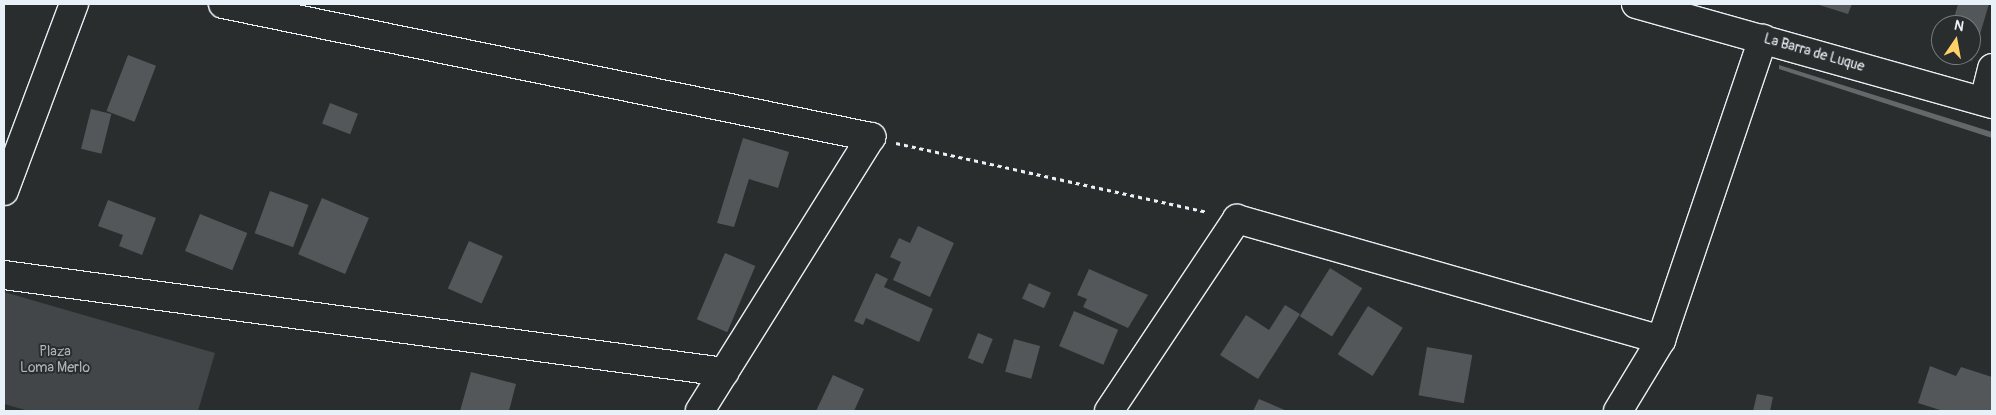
<!DOCTYPE html>
<style>
body{margin:0}
#map{position:relative;width:1996px;height:415px;overflow:hidden;background:#2a2d2e;font-family:Pangolin,sans-serif}
div>[style]{position:absolute}
[style*='--x']{left:calc(var(--x)*1px);top:calc(var(--y)*1px);width:calc(var(--w)*1px);rotate:calc(var(--a)*1deg)}
.green>*{inset:0;background:#424648}
.water>*{inset:0;background:#63686b}
.building>*{inset:0;background:#535759;transform-origin:0 0}
.path>*{height:3px;margin-top:-1.5px;transform-origin:0;background:repeating-linear-gradient(90deg,#e8f1f8 0 4px,transparent 0 8px)}
.roads{filter:drop-shadow(1px 0 #e8f1f8) drop-shadow(-1px 0 #e8f1f8) drop-shadow(0 1px #e8f1f8) drop-shadow(0 -1px #e8f1f8)}
.street>*{height:28px;margin:-14px;padding:0 14px;transform-origin:14px;border-radius:14px;background:#2a2d2e}
span{translate:-50% -50%;white-space:nowrap;text-align:center;line-height:1.15;-webkit-text-stroke:4px #2a2d2e;paint-order:stroke}
.street-label{font-size:14px;color:#e8f1f8}
.park-label{font-size:14px;color:#aeb5ba}
.frame{position:absolute;inset:0;border:5px solid #e8f1f8;pointer-events:none}
.north{position:absolute;left:1931px;top:15px;width:50px;height:50px;box-sizing:border-box;background:#2a2d2e;border:1px solid #767b7f;border-radius:50%;rotate:12deg;font-size:14px;font-weight:700;line-height:20px;text-align:center;color:#e8f1f8}
.north::after{content:'';display:block;margin:auto;width:18px;height:22px;background:#ffd166;clip-path:polygon(50% 0,100% 100%,50% 72%,0 100%)}
</style>
<div id="map">
<div class="green">
<div style="clip-path:polygon(4px 292px,215px 353px,198px 411px,29px 411px,4px 404px)"></div>
</div>
<div class="water">
<div style="clip-path:polygon(1779px 65px,1992px 132px,1992px 138px,1779px 69px)"></div>
</div>
<div class="building">
<div style="clip-path:polygon(1816px 4px,1852px 4px,1848px 14px)"></div>
<div style="clip-path:polygon(1958px 4px,1989px 4px,1972px 61px,1953px 56px,1971px 55px,1971px 25px,1952px 25px)"></div>
<div style="left:128px;top:55px;width:30px;height:60px;rotate:21deg"></div>
<div style="left:330px;top:103px;width:30px;height:22px;rotate:21deg"></div>
<div style="left:91px;top:109px;width:21px;height:41px;rotate:14deg"></div>
<div style="clip-path:polygon(743px 138px,789px 152px,778px 188px,749px 179px,734px 227px,717px 223px)"></div>
<div style="left:270px;top:191px;width:41px;height:45px;rotate:20deg"></div>
<div style="left:322px;top:198px;width:51px;height:61px;rotate:23deg"></div>
<div style="clip-path:polygon(108px 200px,156px 218px,142px 255px,119px 246px,123px 235px,98px 226px)"></div>
<div style="left:200px;top:214px;width:51px;height:40px;rotate:22deg"></div>
<div style="clip-path:polygon(918px 226px,954px 243px,930px 297px,893px 280px,901px 262px,890px 257px,899px 238px,910px 243px)"></div>
<div style="left:469px;top:241px;width:37px;height:52px;rotate:24deg"></div>
<div style="left:725px;top:253px;width:33px;height:72px;rotate:23deg"></div>
<div style="left:1330px;top:268px;width:38px;height:57px;rotate:32deg"></div>
<div style="clip-path:polygon(1089px 269px,1148px 295px,1128px 328px,1083px 307px,1087px 299px,1077px 295px)"></div>
<div style="clip-path:polygon(876px 273px,888px 279px,884px 287px,933px 309px,919px 342px,866px 318px,863px 325px,854px 321px)"></div>
<div style="left:1029px;top:283px;width:24px;height:17px;rotate:24deg"></div>
<div style="clip-path:polygon(1285px 305px,1300px 314px,1258px 379px,1220px 355px,1246px 315px,1269px 330px)"></div>
<div style="left:1368px;top:306px;width:41px;height:57px;rotate:32deg"></div>
<div style="left:1074px;top:311px;width:48px;height:38px;rotate:23deg"></div>
<div style="left:978px;top:333px;width:16px;height:27px;rotate:22deg"></div>
<div style="left:1014px;top:339px;width:27px;height:34px;rotate:15deg"></div>
<div style="left:1427px;top:347px;width:46px;height:49px;rotate:10deg"></div>
<div style="clip-path:polygon(1930px 366px,1956px 376px,1961px 367px,1992px 377px,1992px 411px,1943px 411px,1918px 403px)"></div>
<div style="clip-path:polygon(471px 372px,516px 384px,509px 411px,460px 411px)"></div>
<div style="clip-path:polygon(833px 375px,864px 389px,854px 411px,816px 411px)"></div>
<div style="clip-path:polygon(1757px 394px,1773px 397px,1770px 411px,1753px 411px)"></div>
<div style="clip-path:polygon(1259px 399px,1287px 411px,1253px 411px)"></div>
</div>
<div class="path">
<div style="--x:896;--y:143;--w:319;--a:12.5"></div>
</div>
<div class="roads">
<div class="street">
<div style="--x:223;--y:4;--w:662;--a:11.6"></div>
<div style="--x:871;--y:137;--w:323;--a:122"></div>
<div style="--x:1636;--y:4;--w:370;--a:15.7"></div>
<div style="--x:1984;--y:101;--w:34;--a:-76"></div>
<div style="--x:4;--y:191;--w:200;--a:-69.5"></div>
<div style="--x:4;--y:275;--w:727;--a:7.67"></div>
<div style="--x:1109;--y:411;--w:231;--a:-56.3"></div>
<div style="--x:1237;--y:219;--w:441;--a:15.9"></div>
<div style="--x:1618;--y:411;--w:83;--a:-58.8"></div>
<div style="--x:1661;--y:340;--w:318;--a:-71.3"></div>
</div>
</div>
<div class="street-label">
<span style="left:1814px;top:53px;rotate:16deg">La Barra de Luque</span>
</div>
<div class="park-label">
<span style="left:55px;top:360px">Plaza<br>Loma Merlo</span>
</div>
<div class="frame"></div>
<div class="north">N</div>
</div>
